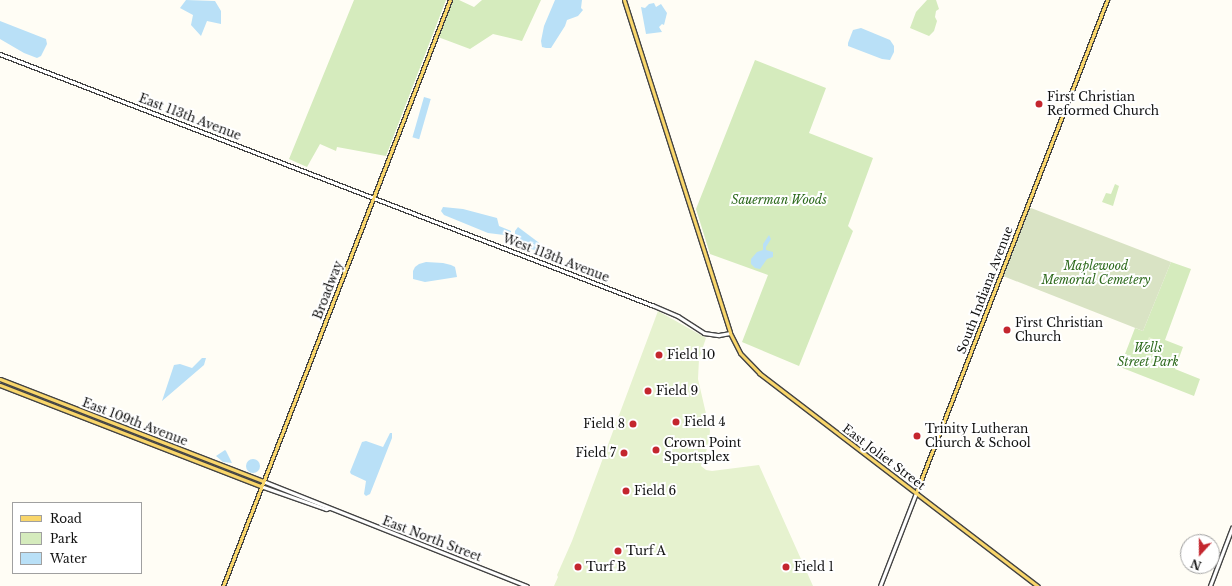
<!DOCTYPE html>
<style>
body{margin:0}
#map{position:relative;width:1232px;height:586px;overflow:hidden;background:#fffdf5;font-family:"Libre Baskerville",serif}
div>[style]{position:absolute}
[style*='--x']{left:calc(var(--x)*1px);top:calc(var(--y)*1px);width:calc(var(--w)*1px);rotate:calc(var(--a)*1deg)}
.green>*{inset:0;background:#d5ebbd}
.cemetery>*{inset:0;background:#d9e3c4}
.pitch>*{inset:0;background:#e6f2cf;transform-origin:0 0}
.water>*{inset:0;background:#b9e0f7;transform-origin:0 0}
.round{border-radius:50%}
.roads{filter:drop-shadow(1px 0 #444) drop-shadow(-1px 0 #444) drop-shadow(0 1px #444) drop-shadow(0 -1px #444)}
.minor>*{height:2.5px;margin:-1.25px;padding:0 1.25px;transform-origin:1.25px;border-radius:1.25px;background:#fff}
.major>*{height:3px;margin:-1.5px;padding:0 1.5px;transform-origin:1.5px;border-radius:1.5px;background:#f9d66b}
.dots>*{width:11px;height:11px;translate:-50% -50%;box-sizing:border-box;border:2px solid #fff;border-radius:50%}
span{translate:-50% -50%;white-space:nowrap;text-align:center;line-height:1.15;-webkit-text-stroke:4px #fff;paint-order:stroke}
.poi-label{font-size:12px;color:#111}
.left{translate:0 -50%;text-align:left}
.right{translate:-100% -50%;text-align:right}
.street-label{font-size:12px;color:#111}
.park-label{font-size:12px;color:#2f6b1f;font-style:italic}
.legend{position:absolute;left:12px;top:502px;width:130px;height:72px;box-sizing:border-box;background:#fff;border:1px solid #a0a0a0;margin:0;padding:5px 7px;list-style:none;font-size:12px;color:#111}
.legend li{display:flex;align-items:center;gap:8px;height:20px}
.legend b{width:20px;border:1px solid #a0a0a0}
.north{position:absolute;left:1180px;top:534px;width:40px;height:40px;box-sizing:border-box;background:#fff;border:1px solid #a0a0a0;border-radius:50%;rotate:201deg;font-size:11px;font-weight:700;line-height:16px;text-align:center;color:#111}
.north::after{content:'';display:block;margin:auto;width:14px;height:18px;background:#c4262e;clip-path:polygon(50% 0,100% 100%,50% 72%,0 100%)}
</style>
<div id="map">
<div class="green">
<div style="clip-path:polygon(354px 0,446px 0,386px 156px,337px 147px,336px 151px,320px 144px,307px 167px,289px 159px)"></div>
<div style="clip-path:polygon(453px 0,459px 0,474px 7px,482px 0,541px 0,522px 41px,493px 34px,470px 49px,438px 37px)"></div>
<div style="clip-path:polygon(927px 0,936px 0,939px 9px,936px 11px,935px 17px,937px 21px,934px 31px,929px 36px,910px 28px,916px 12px)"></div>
<div style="clip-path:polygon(755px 60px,826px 88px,809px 133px,873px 158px,848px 226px,853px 231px,799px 366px,742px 342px,768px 275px,710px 254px,696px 209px)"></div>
<div style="clip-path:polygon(1115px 184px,1119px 186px,1113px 206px,1102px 202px,1106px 193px,1111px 194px)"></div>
<div style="clip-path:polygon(1171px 262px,1191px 269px,1165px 340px,1183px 347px,1175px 369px,1200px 379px,1194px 396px,1120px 367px,1135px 328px,1143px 331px)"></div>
</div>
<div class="cemetery">
<div style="clip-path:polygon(1031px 208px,1171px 262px,1143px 331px,1003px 276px,1029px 209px)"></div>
</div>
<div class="pitch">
<div style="clip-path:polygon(658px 311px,706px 338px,699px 359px,698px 379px,710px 431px,708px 446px,701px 466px,706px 470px,712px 471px,759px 465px,813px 586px,554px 586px,558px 577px,557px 575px,572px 541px)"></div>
<div style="left:1149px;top:337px;width:12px;height:11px;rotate:24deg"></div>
</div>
<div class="water">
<div style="clip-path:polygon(186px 0,215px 1px,221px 11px,221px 24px,207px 21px,201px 36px,191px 25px,193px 15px,180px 8px)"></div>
<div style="clip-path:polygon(555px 0,582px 0,581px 8px,583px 10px,578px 16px,567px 20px,565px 26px,551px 48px,546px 48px,542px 47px,541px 41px,544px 26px)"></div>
<div style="clip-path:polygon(654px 3px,656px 7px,661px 4px,667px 13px,664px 25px,662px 24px,659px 27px,662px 32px,646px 34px,641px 7px,645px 8px,649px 4px)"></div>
<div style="clip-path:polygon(0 21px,46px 39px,47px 44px,41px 56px,37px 58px,24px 53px,0 39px)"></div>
<div style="clip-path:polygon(861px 28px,890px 40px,894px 46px,894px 52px,890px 60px,882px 59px,848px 46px,848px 43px,853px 30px)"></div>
<div style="left:424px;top:97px;width:7px;height:42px;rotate:16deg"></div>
<div style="clip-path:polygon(443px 207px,463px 209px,497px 218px,499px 226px,511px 231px,511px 236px,508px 240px,504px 235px,488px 233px,444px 215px,441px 211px)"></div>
<div style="clip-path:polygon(518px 227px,538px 242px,542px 246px,544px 252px,531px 249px,515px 242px,515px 231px)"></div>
<div style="clip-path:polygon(769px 235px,771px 239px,766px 247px,766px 250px,773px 252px,773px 257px,767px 259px,760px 269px,755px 268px,751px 264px,751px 259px,757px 252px,763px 250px,763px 244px)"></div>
<div style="clip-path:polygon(426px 262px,443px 263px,451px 265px,455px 267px,457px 277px,425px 282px,413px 279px,413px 271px,415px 267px,419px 264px)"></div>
<div style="clip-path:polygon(202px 358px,206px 358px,204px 365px,162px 401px,174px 365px,180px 364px,192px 368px)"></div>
<div style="clip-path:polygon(390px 433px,392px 433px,392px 438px,370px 494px,366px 496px,364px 494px,366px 481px,351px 474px,350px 472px,362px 442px,366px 441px,383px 447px)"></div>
<div style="clip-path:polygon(225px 450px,226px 451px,232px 463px,223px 462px,216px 456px)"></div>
<div class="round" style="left:246px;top:459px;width:14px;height:14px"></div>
</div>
<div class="roads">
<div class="minor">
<div style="--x:0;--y:54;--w:699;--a:21.06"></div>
<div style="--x:652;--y:305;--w:28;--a:23"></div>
<div style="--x:678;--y:316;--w:31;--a:33"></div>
<div style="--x:704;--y:333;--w:15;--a:8"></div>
<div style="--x:719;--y:335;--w:11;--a:-10"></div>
<div style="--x:263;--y:481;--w:284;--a:21.7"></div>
<div style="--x:261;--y:486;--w:69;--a:19.5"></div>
<div style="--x:326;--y:509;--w:3;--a:-18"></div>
<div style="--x:880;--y:586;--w:100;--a:-68.8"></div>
<div style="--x:1210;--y:586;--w:62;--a:-69.2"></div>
</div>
<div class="major">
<div style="--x:624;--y:0;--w:349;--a:72.3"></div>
<div style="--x:730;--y:333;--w:22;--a:63"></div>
<div style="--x:740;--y:353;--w:28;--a:46"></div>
<div style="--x:759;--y:373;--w:351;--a:37.4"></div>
<div style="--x:0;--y:379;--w:282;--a:21.2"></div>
<div style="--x:0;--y:385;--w:280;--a:21.2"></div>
<div style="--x:916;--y:493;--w:529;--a:-68.82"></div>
<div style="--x:223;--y:586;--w:628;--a:-68.83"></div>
</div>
</div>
<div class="dots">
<div style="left:1039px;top:104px;background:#c4262e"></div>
<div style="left:1007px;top:330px;background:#c4262e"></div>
<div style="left:659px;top:355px;background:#c4262e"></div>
<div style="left:648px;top:391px;background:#c4262e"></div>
<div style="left:676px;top:422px;background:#c4262e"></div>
<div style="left:633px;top:424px;background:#c4262e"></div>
<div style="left:917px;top:436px;background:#c4262e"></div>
<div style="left:656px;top:450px;background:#c4262e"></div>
<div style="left:624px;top:453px;background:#c4262e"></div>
<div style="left:626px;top:491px;background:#c4262e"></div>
<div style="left:618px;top:551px;background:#c4262e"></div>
<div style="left:578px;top:567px;background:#c4262e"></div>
<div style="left:786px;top:567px;background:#c4262e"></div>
</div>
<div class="poi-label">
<span class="left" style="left:1047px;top:104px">First Christian<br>Reformed Church</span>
<span class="left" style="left:1015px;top:330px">First Christian<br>Church</span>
<span class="left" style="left:667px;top:355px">Field 10</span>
<span class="left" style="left:656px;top:391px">Field 9</span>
<span class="left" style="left:684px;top:422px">Field 4</span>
<span class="right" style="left:625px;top:424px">Field 8</span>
<span class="left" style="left:925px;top:436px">Trinity Lutheran<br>Church &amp; School</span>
<span class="left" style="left:664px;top:450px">Crown Point<br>Sportsplex</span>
<span class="right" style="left:616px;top:453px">Field 7</span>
<span class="left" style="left:634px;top:491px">Field 6</span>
<span class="left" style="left:626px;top:551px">Turf A</span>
<span class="left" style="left:586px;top:567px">Turf B</span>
<span class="left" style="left:794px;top:567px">Field 1</span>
</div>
<div class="street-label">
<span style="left:190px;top:117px;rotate:21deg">East 113th Avenue</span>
<span style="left:556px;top:258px;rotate:21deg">West 113th Avenue</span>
<span style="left:328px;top:290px;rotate:-69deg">Broadway</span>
<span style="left:985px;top:290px;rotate:-69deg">South Indiana Avenue</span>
<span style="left:135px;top:422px;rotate:21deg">East 109th Avenue</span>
<span style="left:884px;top:457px;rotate:37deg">East Joliet Street</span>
<span style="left:432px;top:539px;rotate:21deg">East North Street</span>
</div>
<div class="park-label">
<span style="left:779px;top:200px">Sauerman Woods</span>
<span style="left:1096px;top:273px">Maplewood<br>Memorial Cemetery</span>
<span style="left:1148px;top:355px">Wells<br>Street Park</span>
</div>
<ul class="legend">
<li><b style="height:5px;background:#f9d66b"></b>Road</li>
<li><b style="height:11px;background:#d5ebbd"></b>Park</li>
<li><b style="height:11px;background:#b9e0f7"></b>Water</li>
</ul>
<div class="north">N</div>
</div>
